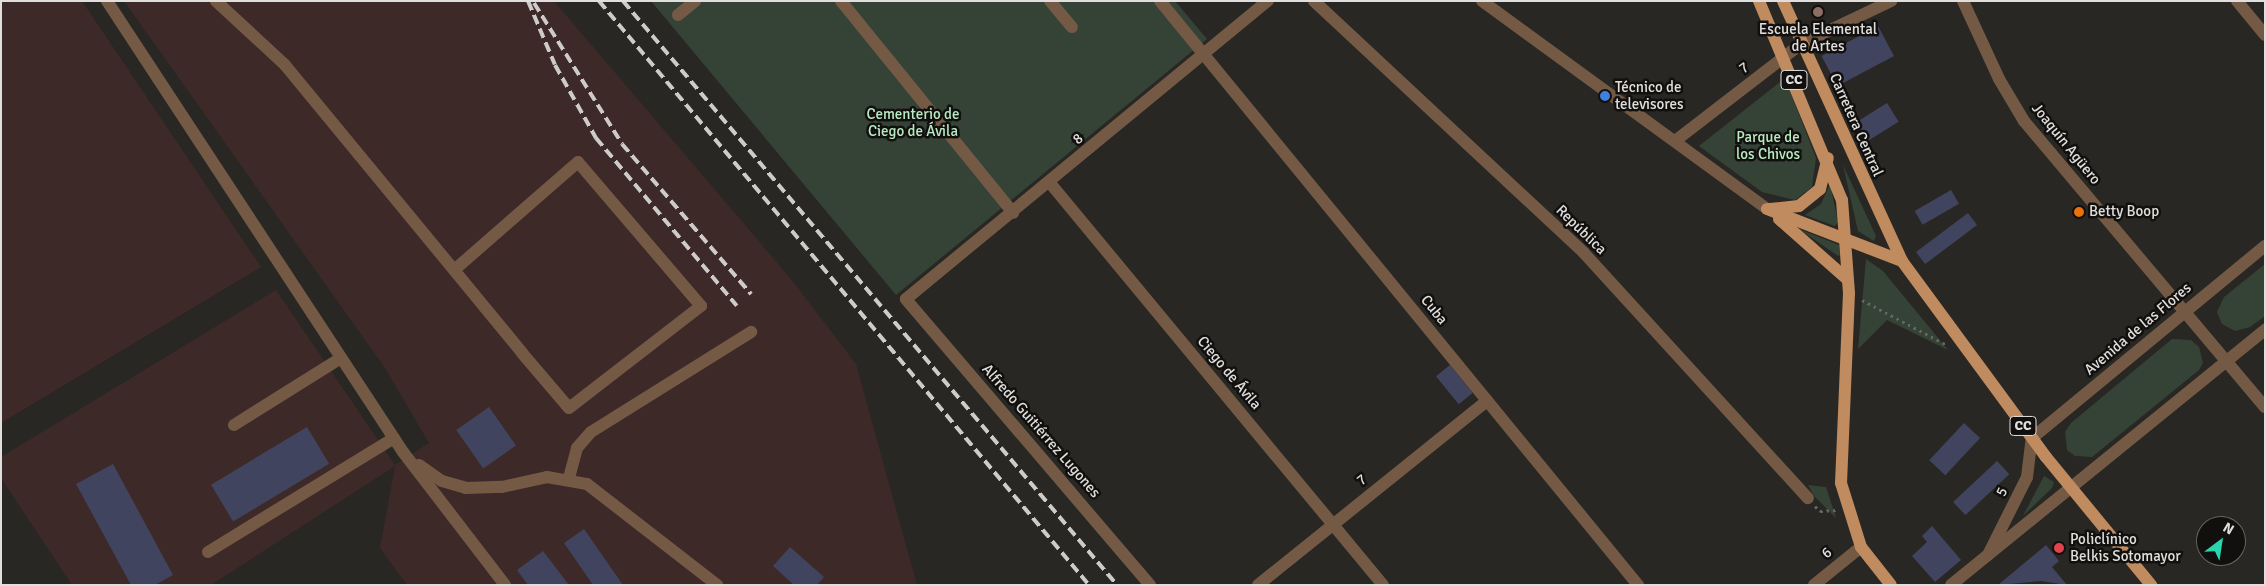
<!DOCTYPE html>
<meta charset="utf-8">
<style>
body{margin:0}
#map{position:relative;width:2266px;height:586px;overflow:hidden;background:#292723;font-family:Signika,sans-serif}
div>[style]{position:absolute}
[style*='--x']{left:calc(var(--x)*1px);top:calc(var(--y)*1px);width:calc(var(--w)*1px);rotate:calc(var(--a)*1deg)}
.commercial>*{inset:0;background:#3d2928}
.green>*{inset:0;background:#354337}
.building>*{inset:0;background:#41445e;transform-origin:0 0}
.path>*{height:3px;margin-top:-1.5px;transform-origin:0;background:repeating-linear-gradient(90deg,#676562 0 2.5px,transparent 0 6.5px)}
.minor>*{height:12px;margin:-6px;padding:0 6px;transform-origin:6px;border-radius:6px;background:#745a45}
.major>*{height:12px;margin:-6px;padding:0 6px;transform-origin:6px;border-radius:6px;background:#c08b5e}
.rail>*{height:4px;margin-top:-2px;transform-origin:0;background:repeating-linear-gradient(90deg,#ceccc9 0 10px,transparent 0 15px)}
.dots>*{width:14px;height:14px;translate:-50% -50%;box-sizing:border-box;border:2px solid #11100e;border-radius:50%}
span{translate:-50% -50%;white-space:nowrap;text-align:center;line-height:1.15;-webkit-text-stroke:5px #11100e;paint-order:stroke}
.shield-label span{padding:1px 4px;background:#11100e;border:1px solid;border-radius:4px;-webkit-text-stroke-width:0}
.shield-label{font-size:14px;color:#e1dfdd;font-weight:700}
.poi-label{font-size:15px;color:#e1dfdd}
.left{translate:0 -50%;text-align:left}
.street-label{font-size:15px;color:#e1dfdd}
.park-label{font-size:15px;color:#baebc3}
.frame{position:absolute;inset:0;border:2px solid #e1dfdd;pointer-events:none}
.north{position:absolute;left:2196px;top:516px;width:50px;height:50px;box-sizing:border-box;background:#11100e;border:1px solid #646361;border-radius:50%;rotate:31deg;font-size:14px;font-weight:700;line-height:20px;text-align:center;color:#e1dfdd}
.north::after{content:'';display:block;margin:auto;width:18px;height:22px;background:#28d5ad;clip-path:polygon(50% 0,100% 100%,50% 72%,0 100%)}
</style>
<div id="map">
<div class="commercial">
<div style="clip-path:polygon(1px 1px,82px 1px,261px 267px,1px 423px)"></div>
<div style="clip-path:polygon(124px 1px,554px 1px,791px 279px,856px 364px,917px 585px,407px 585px,380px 548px,395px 466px,211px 585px,72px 585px,1px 478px,1px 457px,276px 290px,395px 465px,429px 443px,385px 368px)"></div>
</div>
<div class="green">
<div style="clip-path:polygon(651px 1px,1175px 1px,1207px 39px,896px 295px)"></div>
<div style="clip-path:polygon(1785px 78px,1816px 158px,1812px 187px,1795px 200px,1762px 192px,1699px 146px)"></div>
<div style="clip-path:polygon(1843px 165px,1876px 236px,1874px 241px,1858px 231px)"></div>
<div style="clip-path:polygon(1830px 184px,1838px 222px,1835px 226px,1805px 215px,1821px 204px)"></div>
<div style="clip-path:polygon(1799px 229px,1839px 245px,1840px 255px,1838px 256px)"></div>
<div style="clip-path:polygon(1866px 259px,1883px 271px,1948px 350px,1887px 320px,1858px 349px)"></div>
<div style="clip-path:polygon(2265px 264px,2265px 316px,2250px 327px,2235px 331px,2222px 324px,2217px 312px,2224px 297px)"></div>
<div style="clip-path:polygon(2172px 339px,2191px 340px,2199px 347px,2203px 363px,2199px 370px,2092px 457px,2075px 456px,2067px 450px,2065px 432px,2071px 423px)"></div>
<div style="clip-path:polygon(2044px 476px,2054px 482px,2052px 488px,2023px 516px)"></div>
<div style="clip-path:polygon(1808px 485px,1826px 487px,1836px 518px,1814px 496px)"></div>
</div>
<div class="building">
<div style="left:1878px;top:26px;width:34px;height:64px;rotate:62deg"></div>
<div style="left:1887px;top:103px;width:22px;height:40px;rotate:58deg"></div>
<div style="left:1951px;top:190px;width:16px;height:42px;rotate:60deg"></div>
<div style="left:1968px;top:213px;width:15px;height:65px;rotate:53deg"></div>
<div style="left:1450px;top:365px;width:36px;height:18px;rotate:51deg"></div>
<div style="left:489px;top:407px;width:47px;height:40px;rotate:55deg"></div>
<div style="left:1964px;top:423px;width:22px;height:51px;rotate:43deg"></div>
<div style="left:307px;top:427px;width:43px;height:112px;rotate:59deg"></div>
<div style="left:1997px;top:461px;width:18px;height:60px;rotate:47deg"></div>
<div style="clip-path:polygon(113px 464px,173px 575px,155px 585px,131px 585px,76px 484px)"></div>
<div style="clip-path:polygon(1932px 526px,1961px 560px,1935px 582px,1912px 556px,1927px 542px,1922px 536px)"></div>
<div style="clip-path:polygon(584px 529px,623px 585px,593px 585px,564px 543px)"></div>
<div style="clip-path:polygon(2046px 545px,2059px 561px,2052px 567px,2067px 585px,2041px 581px,1998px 585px)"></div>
<div style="clip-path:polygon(790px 547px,824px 577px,817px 585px,794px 585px,773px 566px)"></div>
<div style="clip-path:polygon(543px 551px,569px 585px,528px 585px,517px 570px)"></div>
</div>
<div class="path">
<div style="--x:1862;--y:300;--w:94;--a:27.9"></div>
<div style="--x:1815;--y:506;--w:7;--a:45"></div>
<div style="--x:1820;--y:511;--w:17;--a:-3"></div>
</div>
<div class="minor">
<div style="--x:107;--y:1;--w:539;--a:56.72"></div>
<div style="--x:403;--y:452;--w:168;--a:52.5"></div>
<div style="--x:216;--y:1;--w:94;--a:42.8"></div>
<div style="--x:285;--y:65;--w:373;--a:50.5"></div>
<div style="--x:522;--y:353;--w:72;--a:49.5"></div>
<div style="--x:569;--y:408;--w:167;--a:-37.7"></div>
<div style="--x:701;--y:306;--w:189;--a:-130.5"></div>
<div style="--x:578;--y:162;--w:164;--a:138.9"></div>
<div style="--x:841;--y:1;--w:273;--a:50.9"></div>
<div style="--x:1050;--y:1;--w:34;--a:50"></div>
<div style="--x:1160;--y:1;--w:755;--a:50.7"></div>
<div style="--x:1314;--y:1;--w:369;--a:43"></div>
<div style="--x:1584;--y:253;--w:332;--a:47.6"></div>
<div style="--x:1482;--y:1;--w:353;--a:36.1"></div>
<div style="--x:1963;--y:1;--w:86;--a:65.2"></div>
<div style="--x:1999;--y:79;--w:49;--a:59.2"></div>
<div style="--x:2024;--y:121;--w:374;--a:49.9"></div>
<div style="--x:2237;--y:1;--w:44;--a:50.5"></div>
<div style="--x:678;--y:15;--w:22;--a:-39"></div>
<div style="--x:1675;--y:141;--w:159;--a:-37.6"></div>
<div style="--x:1801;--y:44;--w:100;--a:-25.5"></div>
<div style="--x:1050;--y:183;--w:522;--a:50.36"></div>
<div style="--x:234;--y:425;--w:126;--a:-32.1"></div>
<div style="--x:419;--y:465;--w:28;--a:35"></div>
<div style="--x:442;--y:481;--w:25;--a:16"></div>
<div style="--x:466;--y:488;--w:36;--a:-2"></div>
<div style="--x:502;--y:487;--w:46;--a:-12.5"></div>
<div style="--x:547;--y:477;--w:41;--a:9.9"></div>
<div style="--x:587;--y:484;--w:165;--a:37.8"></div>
<div style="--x:569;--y:478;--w:31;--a:-75"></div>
<div style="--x:577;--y:448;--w:21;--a:-49"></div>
<div style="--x:591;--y:432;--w:189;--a:-32"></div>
<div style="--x:208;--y:552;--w:218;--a:-31.5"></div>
<div style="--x:1988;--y:555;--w:87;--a:-63.4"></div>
<div style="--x:2027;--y:477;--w:39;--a:-83"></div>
<div style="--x:2032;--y:438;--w:302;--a:-39.5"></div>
<div style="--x:1150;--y:585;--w:376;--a:-130.5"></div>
<div style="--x:906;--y:299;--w:469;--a:-39.5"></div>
<div style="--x:1258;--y:585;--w:294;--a:-38.8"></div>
<div style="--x:1814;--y:585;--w:60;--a:-39"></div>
<div style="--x:1951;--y:585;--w:405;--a:-39.1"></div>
</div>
<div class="major">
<div style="--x:1759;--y:1;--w:216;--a:67.4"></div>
<div style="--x:1842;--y:200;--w:93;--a:85.7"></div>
<div style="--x:1849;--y:293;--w:190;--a:92.4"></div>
<div style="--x:1841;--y:483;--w:67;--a:72.6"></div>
<div style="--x:1861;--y:547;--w:48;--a:51.7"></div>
<div style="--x:1783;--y:1;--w:286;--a:65.4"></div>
<div style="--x:1902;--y:261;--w:243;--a:53.7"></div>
<div style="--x:2046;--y:457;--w:166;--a:50.6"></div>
<div style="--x:1767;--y:209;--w:145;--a:21.1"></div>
<div style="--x:1770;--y:209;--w:29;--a:-6"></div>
<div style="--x:1799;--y:206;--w:27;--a:-39"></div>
<div style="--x:1820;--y:189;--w:32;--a:-76"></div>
<div style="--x:1779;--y:219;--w:91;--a:41.4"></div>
</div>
<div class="rail">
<div style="--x:528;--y:1;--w:69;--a:67.1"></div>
<div style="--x:555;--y:65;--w:84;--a:60.7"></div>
<div style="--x:596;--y:138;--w:219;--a:50"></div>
<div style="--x:599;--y:1;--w:762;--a:50"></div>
<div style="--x:623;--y:1;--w:765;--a:49.77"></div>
<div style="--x:534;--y:3;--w:166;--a:58"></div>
<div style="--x:622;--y:144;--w:198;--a:49.3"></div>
</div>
<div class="dots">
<div style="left:1818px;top:12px;background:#8d6e63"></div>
<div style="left:1605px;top:96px;background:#3f7fe0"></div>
<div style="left:2079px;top:212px;background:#e8710a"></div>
<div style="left:2059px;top:548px;background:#e0444e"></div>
</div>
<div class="shield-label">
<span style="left:1794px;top:80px">CC</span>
<span style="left:2023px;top:426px">CC</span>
</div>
<div class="poi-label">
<span style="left:1818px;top:38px">Escuela Elemental<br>de Artes</span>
<span class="left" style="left:1615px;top:96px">Técnico de<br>televisores</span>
<span class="left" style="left:2089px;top:212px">Betty Boop</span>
<span class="left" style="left:2070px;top:548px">Policlínico<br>Belkis Sotomayor</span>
</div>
<div class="street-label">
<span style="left:1744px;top:68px;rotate:-37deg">7</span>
<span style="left:1856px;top:125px;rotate:66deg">Carretera Central</span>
<span style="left:1078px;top:139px;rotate:-40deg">8</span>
<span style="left:2066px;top:144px;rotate:51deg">Joaquín Agüero</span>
<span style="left:1581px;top:230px;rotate:44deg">República</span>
<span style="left:1434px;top:310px;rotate:51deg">Cuba</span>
<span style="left:2138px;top:329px;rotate:-40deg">Avenida de las Flores</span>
<span style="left:1229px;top:373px;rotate:50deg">Ciego de Ávila</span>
<span style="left:1041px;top:431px;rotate:49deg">Alfredo Guitiérrez Lugones</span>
<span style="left:1362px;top:480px;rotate:-39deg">7</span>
<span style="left:2002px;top:492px;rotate:-64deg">5</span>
<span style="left:1827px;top:553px;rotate:-39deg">6</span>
</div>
<div class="park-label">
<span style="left:913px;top:123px">Cementerio de<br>Ciego de Ávila</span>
<span style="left:1768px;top:146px">Parque de<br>los Chivos</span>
</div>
<div class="frame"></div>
<div class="north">N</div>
</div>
